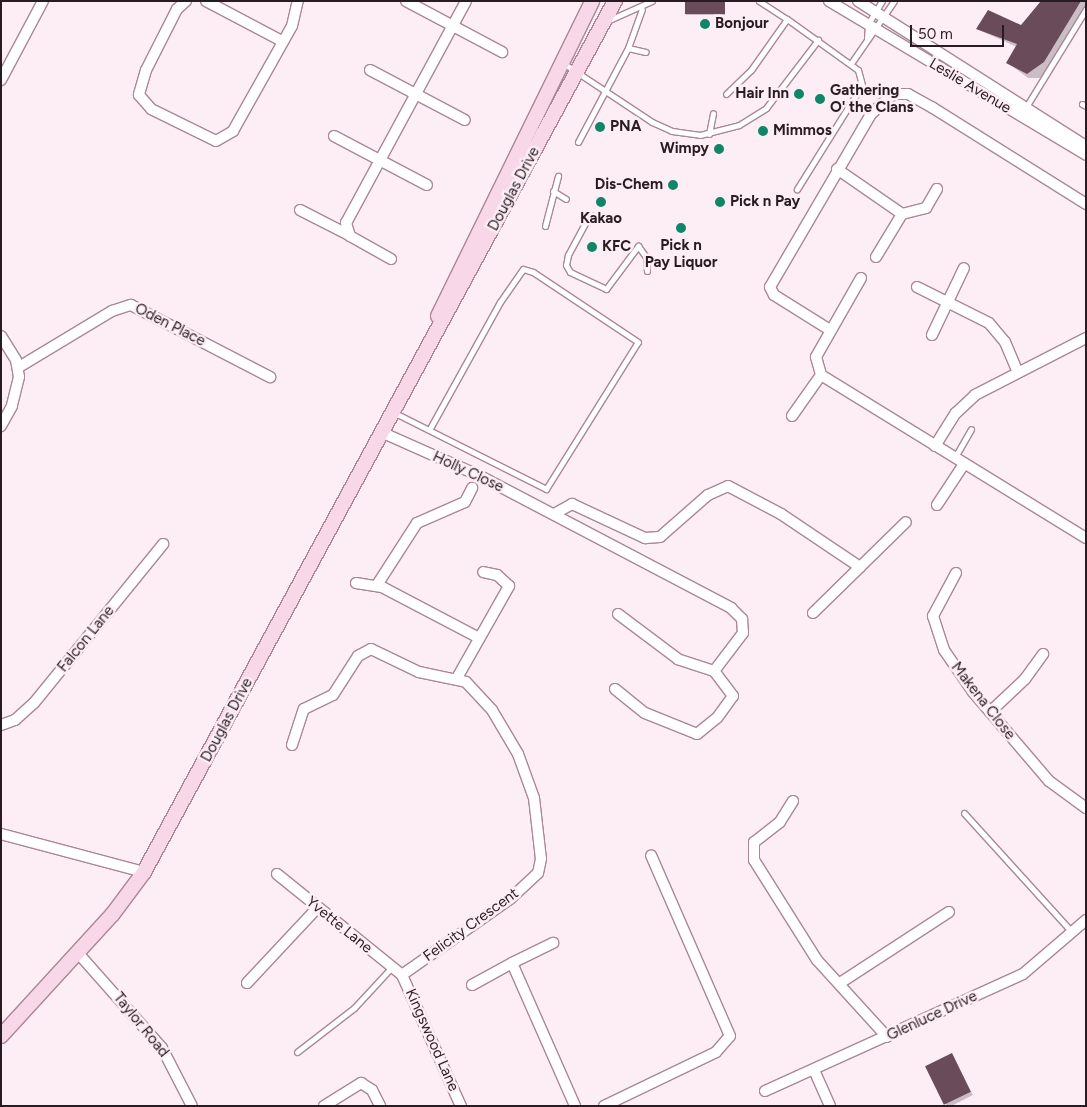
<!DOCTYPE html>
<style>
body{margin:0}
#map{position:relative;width:1087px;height:1107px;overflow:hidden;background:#fdeef5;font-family:Figtree,sans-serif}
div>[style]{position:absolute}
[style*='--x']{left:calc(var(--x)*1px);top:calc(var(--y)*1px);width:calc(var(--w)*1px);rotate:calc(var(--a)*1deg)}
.shadow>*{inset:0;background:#0003;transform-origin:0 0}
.building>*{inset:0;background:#6a4b5a;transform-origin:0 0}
.roads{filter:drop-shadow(1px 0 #aa8797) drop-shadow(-1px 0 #aa8797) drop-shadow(0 1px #aa8797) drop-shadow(0 -1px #aa8797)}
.lane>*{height:5px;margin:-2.5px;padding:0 2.5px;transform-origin:2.5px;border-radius:2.5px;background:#fff}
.street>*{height:10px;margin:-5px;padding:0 5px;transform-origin:5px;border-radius:5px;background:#fff}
.secondary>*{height:14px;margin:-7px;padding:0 7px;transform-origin:7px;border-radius:7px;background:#f7d7e8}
.dots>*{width:14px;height:14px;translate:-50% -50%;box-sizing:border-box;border:2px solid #fdeef5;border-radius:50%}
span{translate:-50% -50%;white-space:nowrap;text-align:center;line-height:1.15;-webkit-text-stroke:5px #fdeef5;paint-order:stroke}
.poi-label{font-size:15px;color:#281b21;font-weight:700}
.left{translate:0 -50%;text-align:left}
.right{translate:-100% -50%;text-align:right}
.street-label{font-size:15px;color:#281b21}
.frame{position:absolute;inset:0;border:2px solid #281b21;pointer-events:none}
.scale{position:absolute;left:910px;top:25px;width:94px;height:22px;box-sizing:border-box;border:2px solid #281b21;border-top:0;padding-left:6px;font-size:15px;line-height:18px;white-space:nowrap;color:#281b21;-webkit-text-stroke:4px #fdeef5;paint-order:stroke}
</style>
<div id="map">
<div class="shadow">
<div style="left:686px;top:1px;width:39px;height:14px"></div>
<div style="clip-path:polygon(1041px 1px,1086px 1px,1086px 9px,1050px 69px,1040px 78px,1028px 78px,1008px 63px,1017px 47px,977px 29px,1021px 27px)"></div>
<div style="left:952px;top:1054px;width:46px;height:28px;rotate:63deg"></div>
</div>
<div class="building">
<div style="left:685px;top:1px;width:40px;height:13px"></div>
<div style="clip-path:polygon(1041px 1px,1081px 1px,1044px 62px,1027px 74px,1006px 63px,1017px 44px,976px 29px,988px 10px,1021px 25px)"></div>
<div style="left:952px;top:1053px;width:43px;height:30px;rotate:64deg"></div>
</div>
<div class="roads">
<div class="lane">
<div style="--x:759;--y:1;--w:33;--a:33"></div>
<div style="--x:607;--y:21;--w:49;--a:-24"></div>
<div style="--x:867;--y:39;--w:15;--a:-86"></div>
<div style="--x:868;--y:24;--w:27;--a:-59"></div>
<div style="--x:628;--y:48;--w:41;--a:-70.3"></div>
<div style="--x:852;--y:62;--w:74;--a:-55.5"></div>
<div style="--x:563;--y:63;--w:107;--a:33.5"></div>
<div style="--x:652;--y:122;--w:22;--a:24"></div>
<div style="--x:672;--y:131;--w:28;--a:8"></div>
<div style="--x:700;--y:135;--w:40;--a:-14.4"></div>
<div style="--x:739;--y:125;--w:32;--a:-32"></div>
<div style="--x:766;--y:108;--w:86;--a:-52.6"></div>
<div style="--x:726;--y:94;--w:35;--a:-44"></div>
<div style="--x:751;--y:70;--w:62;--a:-54.8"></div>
<div style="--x:787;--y:19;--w:87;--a:35.7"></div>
<div style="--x:858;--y:70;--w:16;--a:75"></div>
<div style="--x:862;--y:85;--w:123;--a:122"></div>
<div style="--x:1082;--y:104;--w:4;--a:27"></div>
<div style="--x:1026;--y:107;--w:115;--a:-58.5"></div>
<div style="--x:709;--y:134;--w:21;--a:-79"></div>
<div style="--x:578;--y:142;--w:106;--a:-62"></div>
<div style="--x:628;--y:48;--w:18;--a:13"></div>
<div style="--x:553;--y:191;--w:15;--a:32"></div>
<div style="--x:590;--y:214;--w:47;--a:118.2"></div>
<div style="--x:568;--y:255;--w:10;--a:101"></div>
<div style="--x:566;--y:265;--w:8;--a:60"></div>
<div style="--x:570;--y:272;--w:40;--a:25"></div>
<div style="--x:606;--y:289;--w:54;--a:-53.3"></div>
<div style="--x:638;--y:246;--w:14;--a:54"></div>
<div style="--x:646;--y:257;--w:14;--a:86"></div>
<div style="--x:545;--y:226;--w:52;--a:-75.4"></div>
<div style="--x:395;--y:413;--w:169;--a:26.7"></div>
<div style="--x:546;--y:489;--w:173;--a:-58"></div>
<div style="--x:638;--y:342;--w:126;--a:-146.3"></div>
<div style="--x:533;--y:272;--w:10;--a:-163"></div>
<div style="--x:523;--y:269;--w:40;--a:124.9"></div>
<div style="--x:500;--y:302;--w:146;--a:119"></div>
<div style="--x:955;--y:457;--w:32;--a:-60"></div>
<div style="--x:964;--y:813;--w:161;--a:47.8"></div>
<div style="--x:297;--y:1052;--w:72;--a:-37.7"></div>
<div style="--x:354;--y:1008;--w:56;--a:-47.2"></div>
</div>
<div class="street">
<div style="--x:186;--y:1;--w:12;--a:138"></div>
<div style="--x:177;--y:9;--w:68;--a:116.9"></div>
<div style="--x:146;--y:70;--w:26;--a:106"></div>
<div style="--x:139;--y:95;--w:18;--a:49"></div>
<div style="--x:151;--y:109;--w:72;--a:26.2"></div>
<div style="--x:216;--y:141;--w:20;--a:-30"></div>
<div style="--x:233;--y:131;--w:120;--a:-60.7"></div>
<div style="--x:292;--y:26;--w:26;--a:-77"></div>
<div style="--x:206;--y:1;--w:86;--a:27.8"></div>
<div style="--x:406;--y:1;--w:109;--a:28"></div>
<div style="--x:829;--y:1;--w:300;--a:30.9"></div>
<div style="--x:858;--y:1;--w:270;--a:32.5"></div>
<div style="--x:370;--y:70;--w:107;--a:27.8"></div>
<div style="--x:1;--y:80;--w:89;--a:-62"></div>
<div style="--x:334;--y:136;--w:105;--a:27.8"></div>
<div style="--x:837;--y:169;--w:79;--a:34.7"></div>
<div style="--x:300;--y:210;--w:53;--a:27.1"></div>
<div style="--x:876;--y:257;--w:50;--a:-58.8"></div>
<div style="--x:902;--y:214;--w:25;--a:-14"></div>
<div style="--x:926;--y:208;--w:22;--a:-60"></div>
<div style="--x:391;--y:259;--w:47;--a:-150.7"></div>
<div style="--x:350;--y:236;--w:14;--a:-107"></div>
<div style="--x:346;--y:223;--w:252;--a:-61.6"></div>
<div style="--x:861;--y:278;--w:91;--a:119.7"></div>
<div style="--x:816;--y:357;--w:19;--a:74"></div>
<div style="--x:821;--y:375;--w:311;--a:31.6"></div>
<div style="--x:917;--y:287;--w:80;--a:26.6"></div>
<div style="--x:989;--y:323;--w:25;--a:50"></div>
<div style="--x:1005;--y:342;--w:30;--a:67"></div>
<div style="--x:830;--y:330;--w:66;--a:-148"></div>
<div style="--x:774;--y:295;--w:9;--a:-117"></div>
<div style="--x:770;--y:287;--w:200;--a:-59.7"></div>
<div style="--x:871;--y:114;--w:30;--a:-42"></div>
<div style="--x:893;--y:94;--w:15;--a:0"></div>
<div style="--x:908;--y:94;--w:29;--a:29"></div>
<div style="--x:933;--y:108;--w:181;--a:32.1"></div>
<div style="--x:932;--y:335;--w:74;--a:-64.5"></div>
<div style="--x:1;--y:336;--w:28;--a:58"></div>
<div style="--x:16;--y:360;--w:17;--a:80"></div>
<div style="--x:19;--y:377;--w:30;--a:104"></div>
<div style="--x:12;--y:406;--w:23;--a:119"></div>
<div style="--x:19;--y:367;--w:109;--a:-31.1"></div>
<div style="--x:112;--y:311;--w:20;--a:-18"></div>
<div style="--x:131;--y:305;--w:157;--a:27.4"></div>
<div style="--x:792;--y:416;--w:50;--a:-54.7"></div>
<div style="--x:381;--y:432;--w:108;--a:24"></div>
<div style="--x:480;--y:476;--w:284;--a:27.7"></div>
<div style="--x:731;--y:608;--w:16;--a:45"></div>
<div style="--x:742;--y:619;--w:14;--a:86"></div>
<div style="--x:743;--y:633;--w:48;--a:127.3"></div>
<div style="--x:935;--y:446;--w:39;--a:-58"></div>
<div style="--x:956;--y:413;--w:26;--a:-43"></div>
<div style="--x:975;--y:395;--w:125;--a:-27.2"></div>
<div style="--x:937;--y:505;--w:49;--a:-56.6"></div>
<div style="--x:554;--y:514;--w:21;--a:-29"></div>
<div style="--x:572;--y:504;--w:81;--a:25"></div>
<div style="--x:645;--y:538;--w:15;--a:-4"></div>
<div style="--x:660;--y:537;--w:64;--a:-41.2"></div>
<div style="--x:708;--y:495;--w:22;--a:-24"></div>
<div style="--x:728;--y:486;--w:60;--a:27.8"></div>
<div style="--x:781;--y:514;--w:95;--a:33.9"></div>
<div style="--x:860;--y:567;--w:64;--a:-44.4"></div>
<div style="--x:956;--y:573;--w:49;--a:118.1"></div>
<div style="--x:933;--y:616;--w:36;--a:72"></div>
<div style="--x:944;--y:650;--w:51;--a:55.4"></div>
<div style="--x:973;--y:692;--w:117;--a:49.5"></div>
<div style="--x:1049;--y:781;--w:46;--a:36.1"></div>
<div style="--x:356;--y:583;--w:26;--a:9"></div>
<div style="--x:382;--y:587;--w:110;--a:27.7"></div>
<div style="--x:377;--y:585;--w:74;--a:-57.2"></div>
<div style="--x:417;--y:523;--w:52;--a:-23.6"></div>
<div style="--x:465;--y:502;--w:16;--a:-63"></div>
<div style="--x:813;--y:613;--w:66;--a:-44.4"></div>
<div style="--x:457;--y:678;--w:106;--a:-60.5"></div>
<div style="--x:509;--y:586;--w:16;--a:-137"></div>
<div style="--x:497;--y:575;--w:14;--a:-168"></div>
<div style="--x:615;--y:689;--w:38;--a:39"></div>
<div style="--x:645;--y:713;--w:56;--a:22"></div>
<div style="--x:697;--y:734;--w:26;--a:-39"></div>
<div style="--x:717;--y:718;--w:27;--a:-54"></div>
<div style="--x:733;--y:696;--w:31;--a:-127"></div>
<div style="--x:714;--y:671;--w:38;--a:-162"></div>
<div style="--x:678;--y:659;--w:75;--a:-143.1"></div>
<div style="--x:990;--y:712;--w:48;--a:-43.3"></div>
<div style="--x:1025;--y:679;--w:31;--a:-54"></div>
<div style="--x:1;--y:725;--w:15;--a:-20"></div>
<div style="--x:15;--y:720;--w:25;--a:-42"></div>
<div style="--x:34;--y:703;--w:205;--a:-50.9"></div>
<div style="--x:292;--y:745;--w:38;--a:-72"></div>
<div style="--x:304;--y:709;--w:32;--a:-26"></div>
<div style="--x:333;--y:695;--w:46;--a:-57.3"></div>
<div style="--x:358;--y:656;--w:15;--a:-28"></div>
<div style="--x:371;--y:649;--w:53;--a:25.6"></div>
<div style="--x:419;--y:672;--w:48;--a:12"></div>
<div style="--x:466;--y:682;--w:38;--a:47"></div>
<div style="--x:492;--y:710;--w:51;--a:59.4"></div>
<div style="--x:518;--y:754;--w:47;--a:70"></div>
<div style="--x:534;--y:798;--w:61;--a:83.5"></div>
<div style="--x:541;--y:859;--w:14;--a:102"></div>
<div style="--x:538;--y:873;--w:38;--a:137"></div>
<div style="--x:510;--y:899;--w:132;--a:144.9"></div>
<div style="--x:793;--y:801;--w:25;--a:122"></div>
<div style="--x:780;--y:822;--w:33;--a:142"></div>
<div style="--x:754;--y:842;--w:18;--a:90"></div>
<div style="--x:754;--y:860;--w:118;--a:57.8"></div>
<div style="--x:817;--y:960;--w:104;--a:47.7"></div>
<div style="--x:1;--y:834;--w:148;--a:14.9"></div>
<div style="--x:277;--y:874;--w:161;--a:38.9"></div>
<div style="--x:402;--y:975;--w:144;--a:65.8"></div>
<div style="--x:78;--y:953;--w:127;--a:48.5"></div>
<div style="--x:162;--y:1048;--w:65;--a:62.7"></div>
<div style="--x:512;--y:963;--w:46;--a:-26"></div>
<div style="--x:247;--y:983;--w:104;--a:-46.9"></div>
<div style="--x:840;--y:983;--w:130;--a:-33.1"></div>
<div style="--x:472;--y:985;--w:46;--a:-28.8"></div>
<div style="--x:512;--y:963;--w:156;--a:66.2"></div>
<div style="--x:814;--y:1070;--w:39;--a:66"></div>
<div style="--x:765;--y:1091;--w:283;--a:-24.4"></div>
<div style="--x:1023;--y:974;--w:83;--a:-40.6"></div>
<div style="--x:324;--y:1106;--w:44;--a:-31.9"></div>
<div style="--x:361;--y:1083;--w:13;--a:32"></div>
<div style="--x:372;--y:1090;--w:18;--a:63"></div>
<div style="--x:604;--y:1106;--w:124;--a:-25.7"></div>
<div style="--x:716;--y:1052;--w:21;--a:-49"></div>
<div style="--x:730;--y:1036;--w:197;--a:-113.6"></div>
</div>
<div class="secondary">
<div style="--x:438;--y:316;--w:351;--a:-63.9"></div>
<div style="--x:1;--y:1036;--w:164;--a:-47.5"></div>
<div style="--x:112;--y:915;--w:54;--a:-53.3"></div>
<div style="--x:144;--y:872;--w:990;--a:-61.6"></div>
</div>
</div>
<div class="dots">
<div style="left:705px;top:24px;background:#0e8667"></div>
<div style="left:799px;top:94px;background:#0e8667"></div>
<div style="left:820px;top:99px;background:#0e8667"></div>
<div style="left:600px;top:127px;background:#0e8667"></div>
<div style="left:763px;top:131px;background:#0e8667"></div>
<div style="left:719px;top:149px;background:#0e8667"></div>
<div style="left:673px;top:185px;background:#0e8667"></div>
<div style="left:601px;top:202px;background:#0e8667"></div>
<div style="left:720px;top:202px;background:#0e8667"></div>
<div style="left:681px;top:228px;background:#0e8667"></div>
<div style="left:592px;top:247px;background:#0e8667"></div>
</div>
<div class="poi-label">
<span class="left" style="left:715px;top:24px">Bonjour</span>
<span class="left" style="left:830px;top:99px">Gathering<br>O' the Clans</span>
<span class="right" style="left:789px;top:94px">Hair Inn</span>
<span class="left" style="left:610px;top:127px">PNA</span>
<span class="left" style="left:773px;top:131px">Mimmos</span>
<span class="right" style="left:709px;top:149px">Wimpy</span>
<span class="right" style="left:663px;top:185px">Dis-Chem</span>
<span class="left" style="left:730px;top:202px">Pick n Pay</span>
<span style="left:601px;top:219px">Kakao</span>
<span style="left:681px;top:254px">Pick n<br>Pay Liquor</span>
<span class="left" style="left:602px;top:247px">KFC</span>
</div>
<div class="street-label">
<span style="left:970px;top:86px;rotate:31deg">Leslie Avenue</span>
<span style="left:514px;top:189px;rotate:-62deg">Douglas Drive</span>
<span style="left:170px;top:325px;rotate:27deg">Oden Place</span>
<span style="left:468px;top:472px;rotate:25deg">Holly Close</span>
<span style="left:86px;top:639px;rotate:-51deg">Falcon Lane</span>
<span style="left:983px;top:701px;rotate:52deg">Makena Close</span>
<span style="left:227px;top:720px;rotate:-62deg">Douglas Drive</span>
<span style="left:339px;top:925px;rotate:39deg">Yvette Lane</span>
<span style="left:471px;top:925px;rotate:-36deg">Felicity Crescent</span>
<span style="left:932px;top:1016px;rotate:-25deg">Glenluce Drive</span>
<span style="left:141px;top:1025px;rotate:51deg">Taylor Road</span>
<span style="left:432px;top:1040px;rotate:66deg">Kingswood Lane</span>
</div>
<div class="frame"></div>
<div class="scale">50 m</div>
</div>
